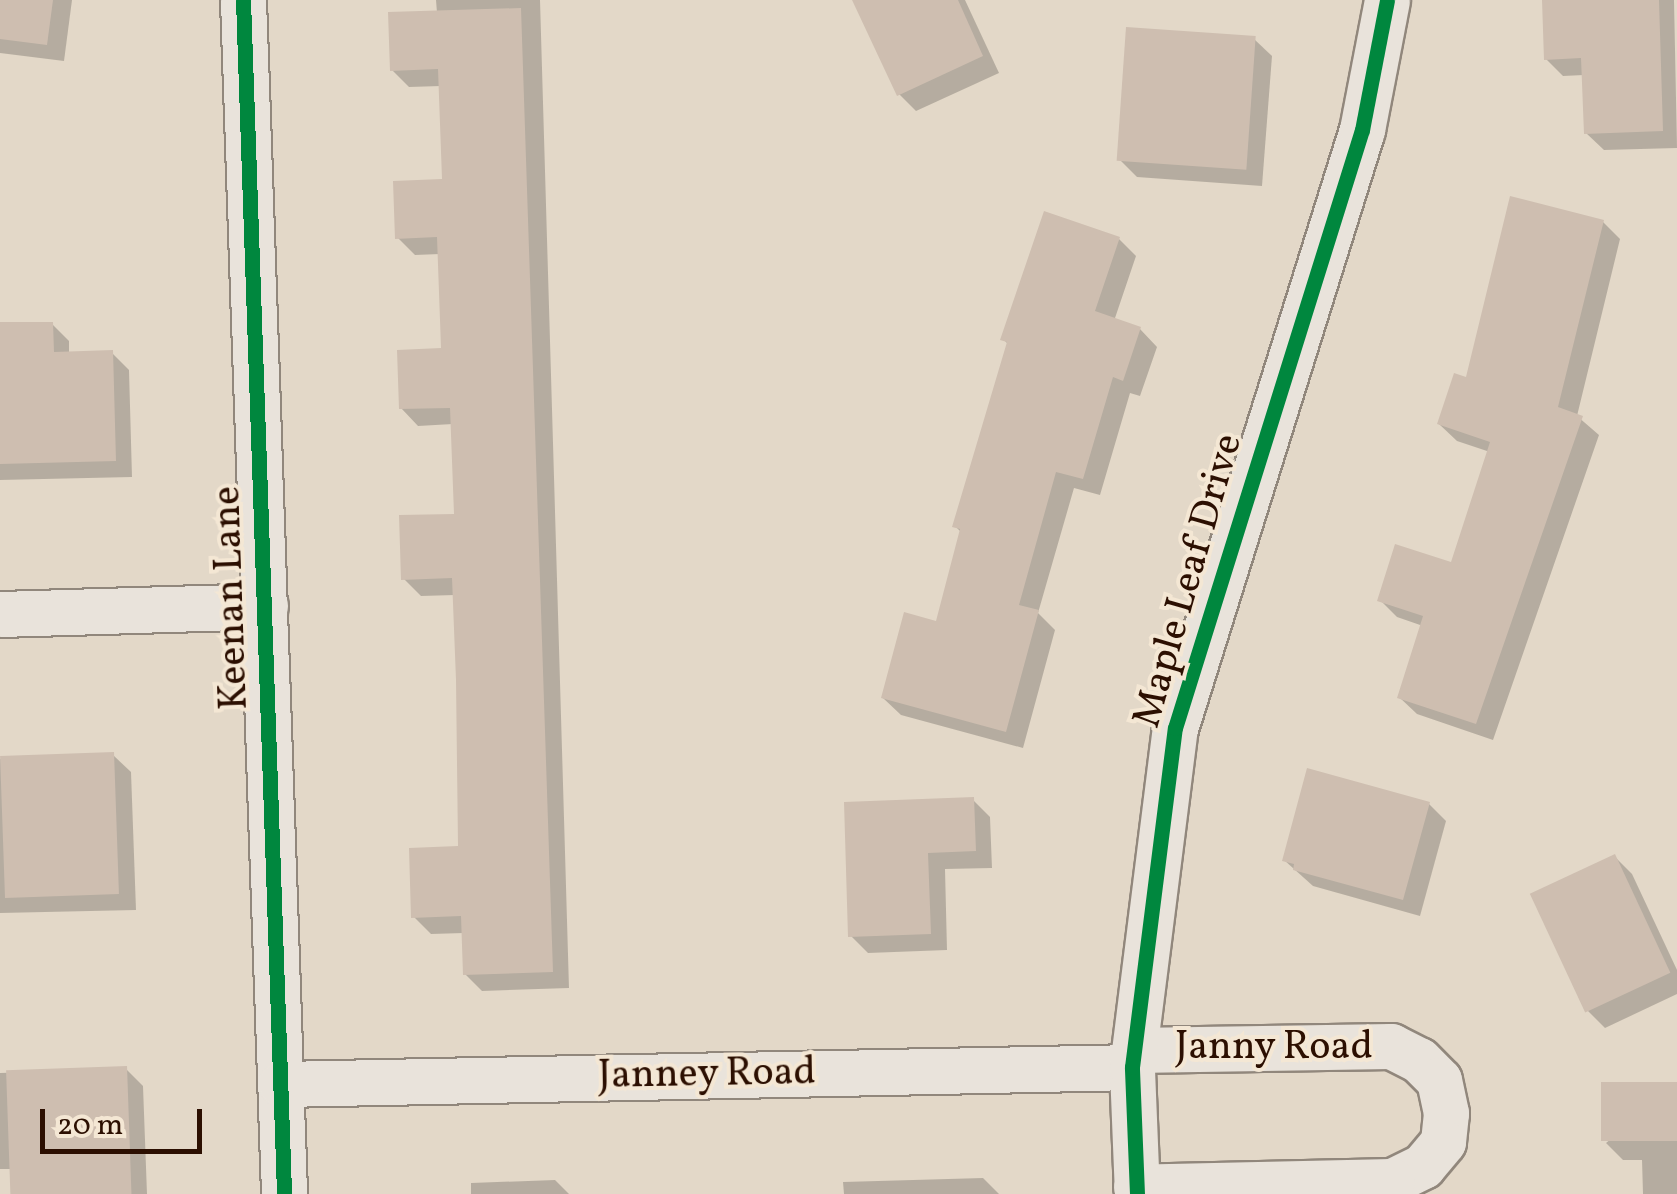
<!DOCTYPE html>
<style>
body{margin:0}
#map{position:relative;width:1677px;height:1194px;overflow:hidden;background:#e3d8c8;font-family:Vollkorn,serif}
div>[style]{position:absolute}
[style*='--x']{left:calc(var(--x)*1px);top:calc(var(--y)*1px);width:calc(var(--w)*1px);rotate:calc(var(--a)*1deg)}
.shadow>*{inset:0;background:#0003}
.building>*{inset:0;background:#cebeb0;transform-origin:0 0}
.roads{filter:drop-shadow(2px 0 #91877c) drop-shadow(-2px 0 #91877c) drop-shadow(0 2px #91877c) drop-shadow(0 -2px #91877c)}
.minor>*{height:45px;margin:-22.5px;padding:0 22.5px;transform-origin:22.5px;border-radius:22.5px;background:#e9e3db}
.cycleway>*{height:15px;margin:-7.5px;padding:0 7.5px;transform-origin:7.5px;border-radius:7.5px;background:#00873e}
span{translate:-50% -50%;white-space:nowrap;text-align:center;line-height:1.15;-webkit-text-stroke:8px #f4e7d4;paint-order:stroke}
.street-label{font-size:40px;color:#2c0f01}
.scale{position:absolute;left:40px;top:1109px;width:162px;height:45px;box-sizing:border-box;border:5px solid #2c0f01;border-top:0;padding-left:12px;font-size:30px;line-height:35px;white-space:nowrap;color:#2c0f01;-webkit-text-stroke:8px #f4e7d4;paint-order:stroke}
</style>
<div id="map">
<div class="shadow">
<div style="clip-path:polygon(0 0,72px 0,64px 61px,0 53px)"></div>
<div style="clip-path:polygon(436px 0,540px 0,569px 988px,482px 991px,465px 974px,464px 933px,431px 934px,414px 917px,461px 848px,455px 595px,421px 596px,404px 579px,456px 516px,453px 424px,418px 426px,401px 408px,443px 351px,440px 254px,415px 255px,398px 238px,445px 182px,441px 86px,409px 87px,392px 70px,437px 13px)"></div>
<div style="clip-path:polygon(855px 0,965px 0,999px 73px,916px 111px,899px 94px)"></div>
<div style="clip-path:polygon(1574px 0,1674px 0,1677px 148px,1604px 150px,1586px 133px,1584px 75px,1563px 76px,1546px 59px)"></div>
<div style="clip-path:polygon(1254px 39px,1272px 56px,1262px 186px,1137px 177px,1120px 160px)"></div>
<div style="clip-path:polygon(1603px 222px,1620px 239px,1577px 416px,1599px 435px,1493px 740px,1417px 714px,1399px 697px,1423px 626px,1397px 617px,1380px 600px,1453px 565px,1490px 452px,1457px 441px,1439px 424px,1467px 380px)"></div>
<div style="clip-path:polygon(1119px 239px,1136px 256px,1114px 321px,1140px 329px,1157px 347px,1140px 396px,1130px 393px,1100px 495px,1074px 488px,1038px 613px,1055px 630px,1023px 748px,901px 715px,883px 698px,937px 624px,962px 533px,955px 526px,1008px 344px,1003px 339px)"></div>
<div style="clip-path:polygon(52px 324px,69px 341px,69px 354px,112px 353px,129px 370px,132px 477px,0 480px,0 325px)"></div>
<div style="clip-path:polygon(113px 755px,131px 772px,136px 910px,0 913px,0 759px)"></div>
<div style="clip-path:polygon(973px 800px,990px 817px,992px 868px,945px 869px,947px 950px,868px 953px,851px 936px)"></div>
<div style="clip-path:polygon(1429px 804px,1446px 821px,1420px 916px,1313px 886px,1284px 860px)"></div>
<div style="clip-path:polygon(1615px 857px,1632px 874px,1677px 970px,1677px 994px,1605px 1028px,1588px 1011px)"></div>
<div style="clip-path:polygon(126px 1069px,143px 1086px,147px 1194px,13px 1194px,12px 1169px,0 1169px,0 1073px)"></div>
<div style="clip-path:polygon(1677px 1085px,1677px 1194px,1643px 1194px,1642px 1160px,1623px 1160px,1606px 1143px)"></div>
<div style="clip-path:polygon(983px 1178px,999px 1194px,844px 1194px,843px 1182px)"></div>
<div style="clip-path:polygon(555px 1180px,569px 1194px,471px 1194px,471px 1183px)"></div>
</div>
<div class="building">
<div style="clip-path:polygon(0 0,53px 0,47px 45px,0 39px)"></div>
<div style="clip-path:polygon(852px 0,958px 0,983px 56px,897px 96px)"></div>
<div style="clip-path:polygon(1542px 0,1659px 0,1663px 131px,1584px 134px,1581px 58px,1544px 60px)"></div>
<div style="clip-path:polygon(521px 8px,553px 972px,463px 975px,461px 916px,411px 918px,409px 848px,458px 846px,456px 680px,452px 578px,401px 580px,399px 515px,454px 514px,450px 408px,399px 409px,397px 350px,441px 348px,437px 237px,395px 239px,393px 181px,442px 179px,438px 69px,390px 71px,388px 12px)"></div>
<div style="left:1126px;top:27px;width:130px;height:134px;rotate:4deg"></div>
<div style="clip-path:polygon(1510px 196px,1604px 220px,1558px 407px,1583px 416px,1476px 724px,1397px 698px,1423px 616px,1377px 601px,1395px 544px,1451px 562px,1490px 442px,1437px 424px,1454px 373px,1466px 377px)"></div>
<div style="clip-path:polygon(1044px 211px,1120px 237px,1095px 311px,1141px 327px,1123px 381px,1113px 377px,1083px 479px,1056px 472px,1019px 605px,1039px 610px,1006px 732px,881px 698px,904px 612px,936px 621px,960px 529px,952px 527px,1007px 342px,1000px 340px)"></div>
<div style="clip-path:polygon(0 322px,53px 322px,54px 352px,113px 350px,116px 461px,0 464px)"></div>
<div style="left:114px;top:752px;width:142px;height:114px;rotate:88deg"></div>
<div style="clip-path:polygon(1307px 768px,1430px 802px,1403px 900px,1293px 870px,1294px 864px,1282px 861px)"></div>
<div style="clip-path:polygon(974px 797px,976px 851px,928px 853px,931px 934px,848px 937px,844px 802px)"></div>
<div style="left:1615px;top:854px;width:131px;height:94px;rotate:65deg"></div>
<div style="left:127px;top:1066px;width:128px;height:121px;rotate:88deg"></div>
<div style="left:1677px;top:1082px;width:59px;height:76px;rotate:90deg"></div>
</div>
<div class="roads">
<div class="minor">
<div style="--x:243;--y:0;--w:1195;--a:88.03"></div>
<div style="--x:0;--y:614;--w:265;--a:-1.7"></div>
<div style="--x:1134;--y:1050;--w:257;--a:-0.9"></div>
<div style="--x:1391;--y:1046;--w:31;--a:27"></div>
<div style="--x:1419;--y:1060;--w:28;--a:45"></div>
<div style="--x:1439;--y:1080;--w:34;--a:78"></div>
<div style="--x:1446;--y:1113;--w:29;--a:96"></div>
<div style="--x:1443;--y:1142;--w:31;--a:130"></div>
<div style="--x:1423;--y:1166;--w:34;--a:154"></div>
<div style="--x:1392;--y:1181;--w:256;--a:178.7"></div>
<div style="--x:281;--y:1084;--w:851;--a:-1.14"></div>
<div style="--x:1137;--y:1194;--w:127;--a:-92.3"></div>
<div style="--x:1132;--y:1067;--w:342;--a:-82.8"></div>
<div style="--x:1175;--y:728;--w:627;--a:-72.64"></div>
<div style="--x:1362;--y:130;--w:132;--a:-79.1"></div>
</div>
</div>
<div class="cycleway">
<div style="--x:243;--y:0;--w:1195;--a:88.03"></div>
<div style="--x:1137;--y:1194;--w:127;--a:-92.3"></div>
<div style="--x:1132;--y:1067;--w:342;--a:-82.8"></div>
<div style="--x:1175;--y:728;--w:627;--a:-72.64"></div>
<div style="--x:1362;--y:130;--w:132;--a:-79.1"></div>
</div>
<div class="street-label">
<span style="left:1189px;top:581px;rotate:-74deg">Maple Leaf Drive</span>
<span style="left:232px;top:598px;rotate:-92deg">Keenan Lane</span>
<span style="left:1274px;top:1048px">Janny Road</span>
<span style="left:707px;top:1075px;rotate:-1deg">Janney Road</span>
</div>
<div class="scale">20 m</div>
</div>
